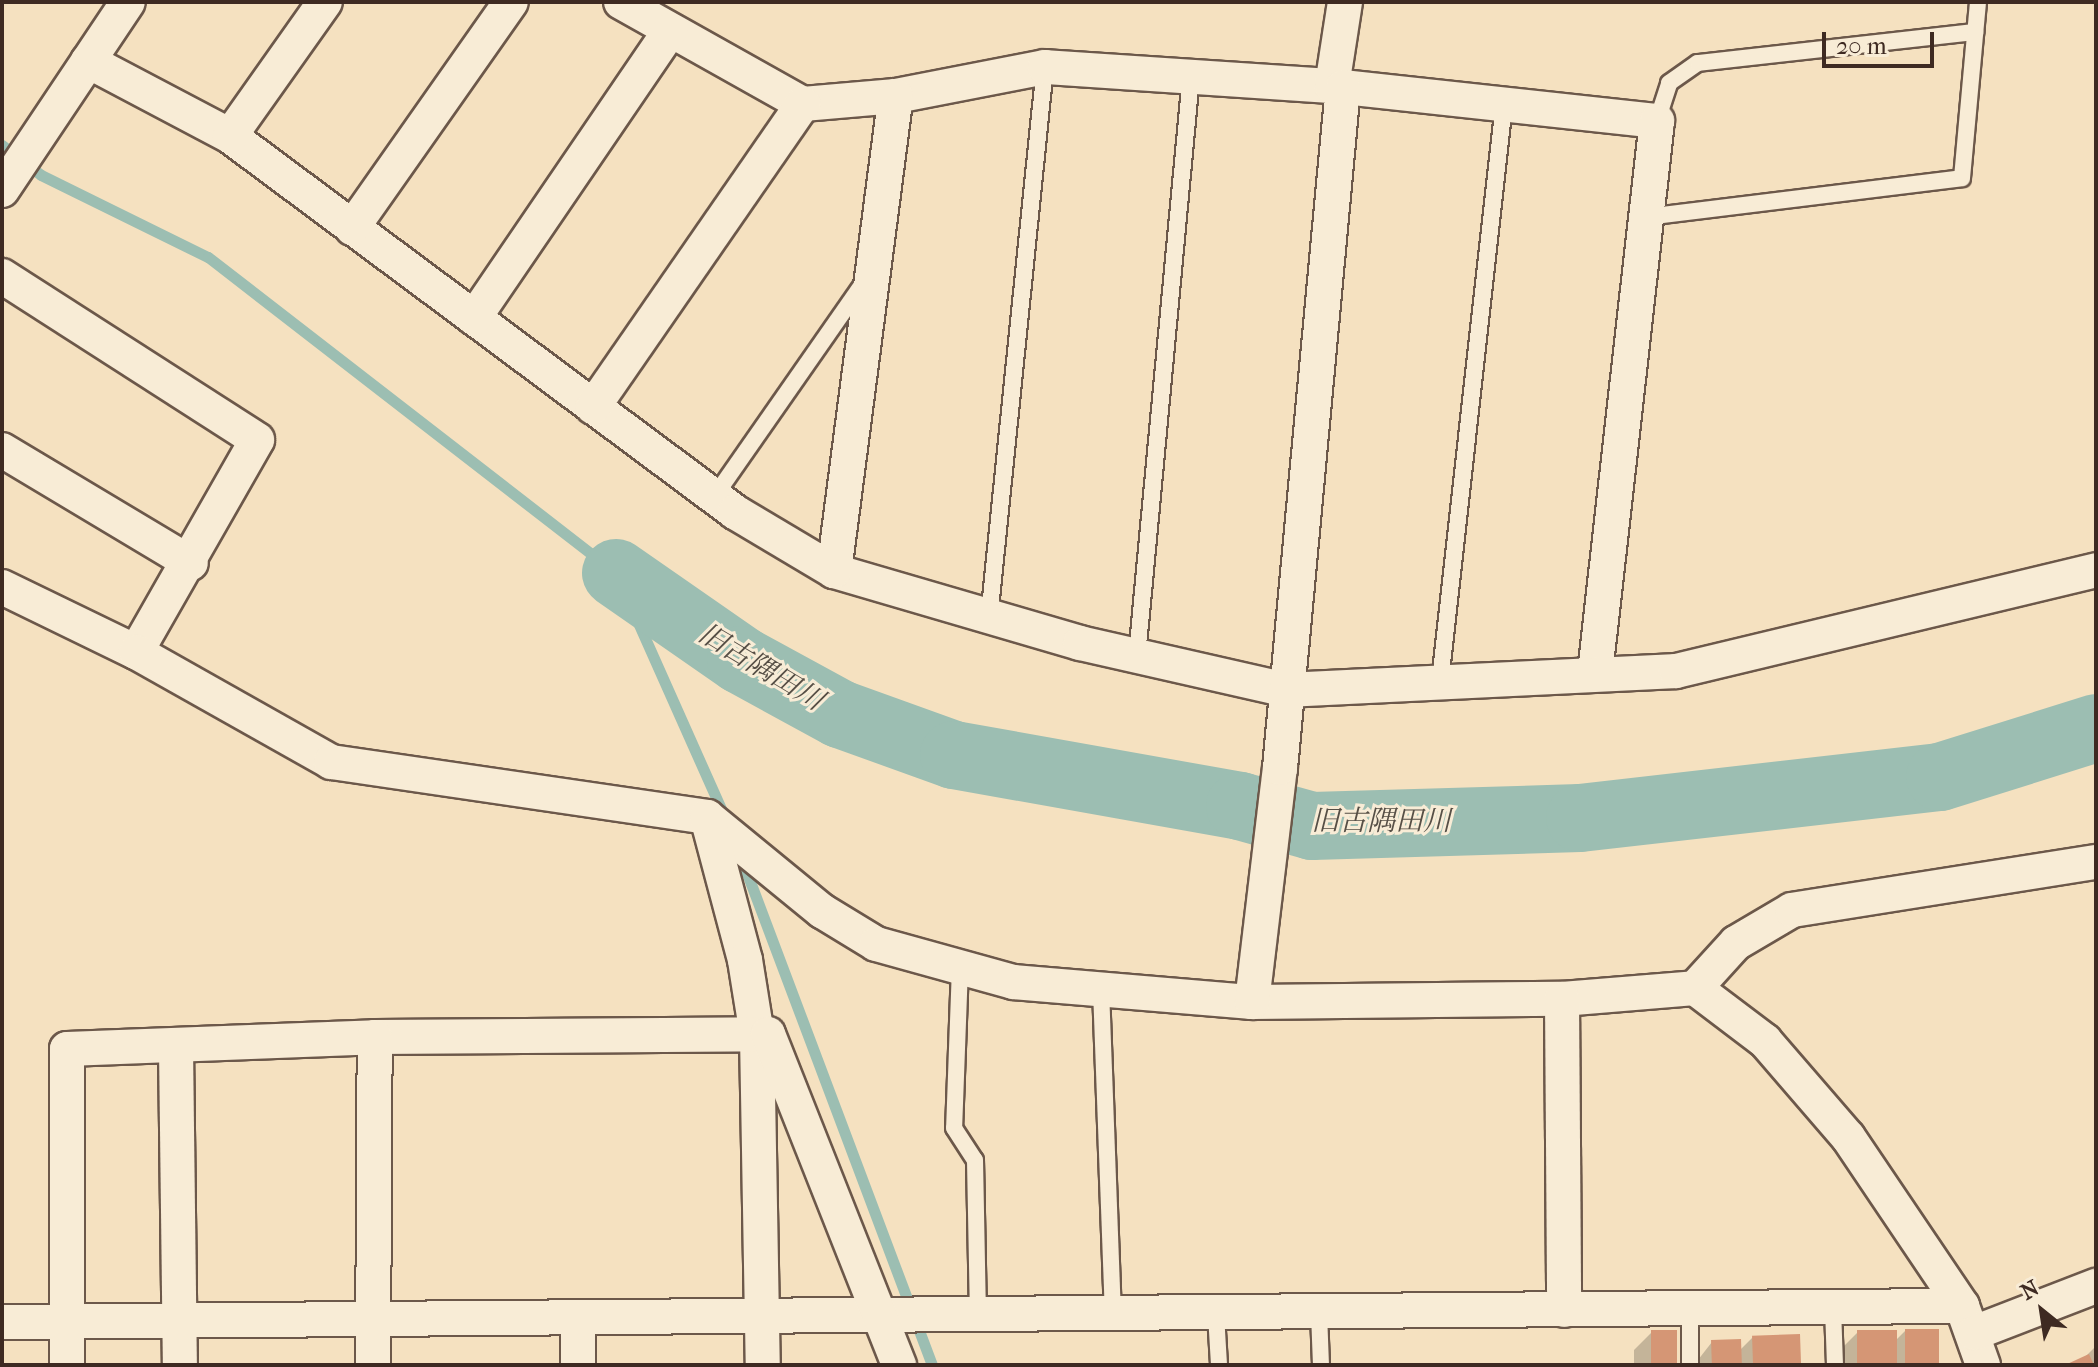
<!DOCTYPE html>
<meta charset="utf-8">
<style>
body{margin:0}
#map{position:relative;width:2098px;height:1367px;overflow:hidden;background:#f5e1c0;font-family:"IM FELL French Canon","Noto Serif JP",serif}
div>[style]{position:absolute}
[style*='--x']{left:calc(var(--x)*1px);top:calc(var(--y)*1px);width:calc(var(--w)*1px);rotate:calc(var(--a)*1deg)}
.shadow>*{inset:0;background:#0003}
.stream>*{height:11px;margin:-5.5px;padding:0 5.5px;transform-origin:5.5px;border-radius:5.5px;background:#9cbeb2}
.river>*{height:68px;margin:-34px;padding:0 34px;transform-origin:34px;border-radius:34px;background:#9cbeb2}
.building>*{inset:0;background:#d59675;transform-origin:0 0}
.roads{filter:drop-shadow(2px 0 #6c584a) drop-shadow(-2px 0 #6c584a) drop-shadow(0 2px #6c584a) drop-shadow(0 -2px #6c584a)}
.lane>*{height:16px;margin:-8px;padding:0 8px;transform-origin:8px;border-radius:8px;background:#f8ecd6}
.street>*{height:34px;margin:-17px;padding:0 17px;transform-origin:17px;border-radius:17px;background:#f8ecd6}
span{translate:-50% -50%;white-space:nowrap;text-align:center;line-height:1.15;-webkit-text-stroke:6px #f8ecd6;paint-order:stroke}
.water-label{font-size:28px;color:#564f46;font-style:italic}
.frame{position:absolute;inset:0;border:4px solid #3e2a22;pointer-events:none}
.north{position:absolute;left:2002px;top:1271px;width:80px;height:80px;-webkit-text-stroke:6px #f8ecd6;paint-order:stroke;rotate:330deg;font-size:22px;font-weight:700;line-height:32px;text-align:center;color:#3e2a22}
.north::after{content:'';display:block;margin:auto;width:28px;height:36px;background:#3e2a22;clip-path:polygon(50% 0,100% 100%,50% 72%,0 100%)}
.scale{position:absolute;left:1822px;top:32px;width:112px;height:36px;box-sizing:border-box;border:4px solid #3e2a22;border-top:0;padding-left:10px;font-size:24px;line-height:28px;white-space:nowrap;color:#3e2a22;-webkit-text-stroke:6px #f8ecd6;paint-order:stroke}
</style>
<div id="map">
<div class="shadow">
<div style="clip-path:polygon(1905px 1331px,1937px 1365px,1840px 1365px,1840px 1350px,1858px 1332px,1895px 1341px)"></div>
<div style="clip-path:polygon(1652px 1332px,1674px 1365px,1634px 1365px,1634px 1350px)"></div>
<div style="clip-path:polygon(1753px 1337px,1799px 1365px,1694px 1365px,1712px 1342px,1739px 1351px)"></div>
<div style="clip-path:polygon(2096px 1346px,2096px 1365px,2070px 1365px,2083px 1359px)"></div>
</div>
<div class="stream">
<div style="--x:2;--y:145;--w:49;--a:37.6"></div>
<div style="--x:41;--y:175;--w:186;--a:26.2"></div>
<div style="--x:208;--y:257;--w:516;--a:37.76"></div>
<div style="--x:616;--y:573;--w:268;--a:66"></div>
<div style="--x:742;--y:860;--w:540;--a:69.38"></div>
</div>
<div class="river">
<div style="--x:616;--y:573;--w:152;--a:34.8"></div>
<div style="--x:741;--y:660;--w:113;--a:28.6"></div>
<div style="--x:840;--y:714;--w:121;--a:19.8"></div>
<div style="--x:954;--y:755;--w:291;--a:10.1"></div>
<div style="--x:1240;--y:806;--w:75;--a:15.5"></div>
<div style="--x:1312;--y:826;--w:268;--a:-1.7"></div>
<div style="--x:1580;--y:818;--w:362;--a:-6.5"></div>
<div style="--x:1940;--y:777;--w:164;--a:-17.4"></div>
</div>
<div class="building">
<div style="left:1905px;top:1329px;width:34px;height:36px"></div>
<div style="left:1651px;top:1330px;width:26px;height:35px"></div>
<div style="left:1857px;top:1330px;width:40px;height:35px"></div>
<div style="left:1800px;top:1334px;width:31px;height:48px;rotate:88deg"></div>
<div style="left:1741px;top:1339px;width:26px;height:30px;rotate:88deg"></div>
<div style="clip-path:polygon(2089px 1354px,2094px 1365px,2065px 1365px)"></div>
</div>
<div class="roads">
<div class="lane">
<div style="--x:1657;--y:121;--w:40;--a:-72"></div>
<div style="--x:1669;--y:83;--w:35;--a:-35"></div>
<div style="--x:1698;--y:63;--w:279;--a:-6.4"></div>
<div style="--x:1646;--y:217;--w:318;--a:-7"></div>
<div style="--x:1962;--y:178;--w:177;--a:-84.8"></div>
<div style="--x:714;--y:497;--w:262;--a:-55.1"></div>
<div style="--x:989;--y:618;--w:554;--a:-84.2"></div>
<div style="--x:1137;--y:656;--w:582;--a:-84.67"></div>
<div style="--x:1440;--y:681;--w:581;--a:-83.67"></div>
<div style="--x:960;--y:967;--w:161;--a:92.1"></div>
<div style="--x:954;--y:1128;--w:38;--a:57"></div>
<div style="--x:975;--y:1160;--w:155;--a:88.9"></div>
<div style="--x:1101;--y:989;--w:326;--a:87.9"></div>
<div style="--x:1833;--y:1308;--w:57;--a:88"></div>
<div style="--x:1690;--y:1309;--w:56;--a:90"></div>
<div style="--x:1319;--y:1313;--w:52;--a:87.8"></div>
<div style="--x:1216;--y:1314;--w:51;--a:86.6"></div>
</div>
<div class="street">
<div style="--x:621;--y:2;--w:209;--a:29.3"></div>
<div style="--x:803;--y:104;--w:93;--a:-4.9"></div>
<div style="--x:896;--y:96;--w:152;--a:-11"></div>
<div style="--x:1045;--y:67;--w:299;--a:3.8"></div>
<div style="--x:1343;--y:87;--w:316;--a:6.2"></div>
<div style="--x:1657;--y:121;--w:555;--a:96.41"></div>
<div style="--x:88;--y:61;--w:161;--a:27.8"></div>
<div style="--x:230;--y:136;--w:630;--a:36.67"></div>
<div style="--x:735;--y:512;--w:115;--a:30.8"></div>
<div style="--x:834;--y:571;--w:256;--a:16.3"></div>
<div style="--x:1080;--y:643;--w:212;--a:12.8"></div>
<div style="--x:1287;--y:690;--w:389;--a:-2.8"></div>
<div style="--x:1676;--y:671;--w:432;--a:-13.5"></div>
<div style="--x:1332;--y:86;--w:85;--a:-81.2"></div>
<div style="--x:230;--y:136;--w:164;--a:-54.7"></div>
<div style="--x:2;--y:190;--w:226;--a:-56.2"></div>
<div style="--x:352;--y:228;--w:276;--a:-54.9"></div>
<div style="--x:2;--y:276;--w:303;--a:32.7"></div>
<div style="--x:257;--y:440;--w:244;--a:119.7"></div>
<div style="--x:474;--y:318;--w:348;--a:-55.7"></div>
<div style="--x:593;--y:407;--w:369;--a:-55.3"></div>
<div style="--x:2;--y:450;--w:220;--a:30.9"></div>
<div style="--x:834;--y:571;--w:479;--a:-82.6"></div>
<div style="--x:2;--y:587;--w:149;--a:25.9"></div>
<div style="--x:136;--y:652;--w:224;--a:29.4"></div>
<div style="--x:331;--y:762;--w:380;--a:8.3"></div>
<div style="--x:707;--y:817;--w:149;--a:39.3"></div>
<div style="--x:822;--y:911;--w:63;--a:31.4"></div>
<div style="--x:876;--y:944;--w:142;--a:15.5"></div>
<div style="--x:1013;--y:982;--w:240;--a:4.8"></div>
<div style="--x:1252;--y:1002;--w:310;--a:-0.6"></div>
<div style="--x:1562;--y:999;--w:133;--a:-4.7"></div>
<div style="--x:1695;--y:988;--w:88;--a:37.1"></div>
<div style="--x:1765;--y:1041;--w:127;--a:49.2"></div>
<div style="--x:1848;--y:1137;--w:204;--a:56"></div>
<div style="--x:1962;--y:1306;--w:63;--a:70.4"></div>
<div style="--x:707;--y:817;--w:148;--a:75.1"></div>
<div style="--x:745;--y:960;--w:76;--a:80.9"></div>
<div style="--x:757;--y:1035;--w:330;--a:89"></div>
<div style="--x:1695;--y:988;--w:61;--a:-47.7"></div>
<div style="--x:1736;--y:943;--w:65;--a:-30.5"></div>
<div style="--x:1792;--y:910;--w:308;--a:-9"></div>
<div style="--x:1562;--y:999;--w:311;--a:89.6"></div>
<div style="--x:1252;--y:1002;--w:236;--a:-83.2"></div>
<div style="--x:1280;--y:768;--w:684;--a:-84.71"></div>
<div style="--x:176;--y:1047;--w:318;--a:89.3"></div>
<div style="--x:2;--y:1322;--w:1960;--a:-0.47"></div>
<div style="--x:1974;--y:1333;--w:131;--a:-21.1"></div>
<div style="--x:67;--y:1365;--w:316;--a:-90"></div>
<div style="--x:67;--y:1049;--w:308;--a:-2.2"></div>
<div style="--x:375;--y:1037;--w:393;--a:-0.4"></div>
<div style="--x:768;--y:1034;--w:356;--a:68.4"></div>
<div style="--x:373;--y:1365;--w:328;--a:-89.7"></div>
<div style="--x:578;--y:1365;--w:45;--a:-90"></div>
</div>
</div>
<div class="water-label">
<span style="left:761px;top:667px;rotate:31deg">旧古隅田川</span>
<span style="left:1381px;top:821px">旧古隅田川</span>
</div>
<div class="frame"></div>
<div class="north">N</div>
<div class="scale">20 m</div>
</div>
